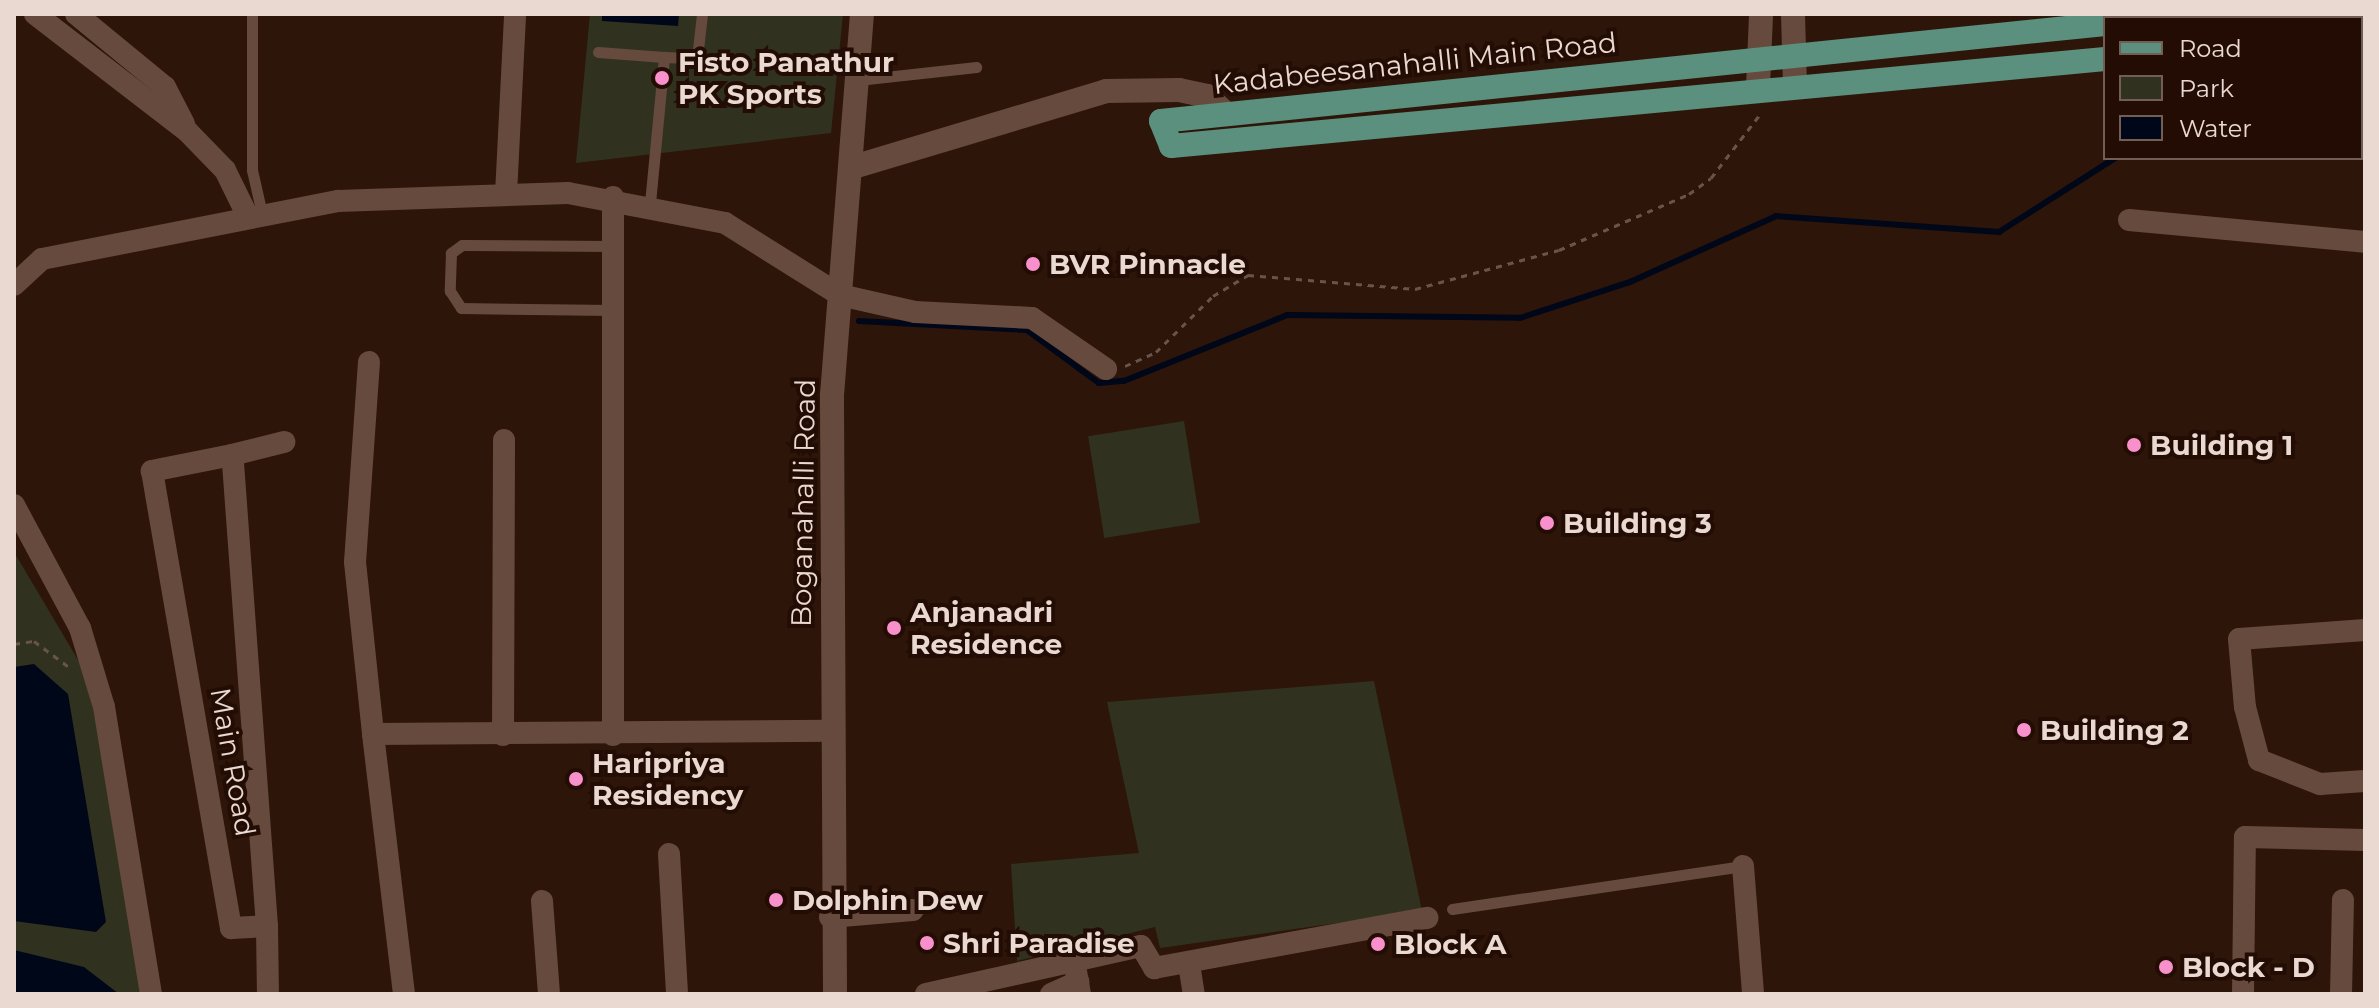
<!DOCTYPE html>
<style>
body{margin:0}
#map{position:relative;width:2379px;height:1008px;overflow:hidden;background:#2d150a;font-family:Montserrat,sans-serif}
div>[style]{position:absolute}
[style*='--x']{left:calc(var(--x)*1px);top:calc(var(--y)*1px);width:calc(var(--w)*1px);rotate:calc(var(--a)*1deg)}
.green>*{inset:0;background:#30321f;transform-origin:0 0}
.water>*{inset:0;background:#000718}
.stream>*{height:6px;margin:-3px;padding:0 3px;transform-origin:3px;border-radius:3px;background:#000718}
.path>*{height:3px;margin-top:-1.5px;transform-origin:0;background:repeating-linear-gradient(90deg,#69544a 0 6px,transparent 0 12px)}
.lane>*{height:11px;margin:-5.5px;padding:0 5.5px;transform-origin:5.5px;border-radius:5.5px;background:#674a3e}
.street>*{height:22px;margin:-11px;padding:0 11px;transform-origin:11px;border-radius:11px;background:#674a3e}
.secondary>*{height:24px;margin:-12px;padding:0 12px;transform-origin:12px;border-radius:12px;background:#674a3e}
.primary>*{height:24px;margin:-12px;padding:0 12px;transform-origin:12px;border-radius:12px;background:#5a907d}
.dots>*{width:22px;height:22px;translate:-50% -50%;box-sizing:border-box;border:4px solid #230c03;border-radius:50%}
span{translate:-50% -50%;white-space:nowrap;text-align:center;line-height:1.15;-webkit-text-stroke:8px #230c03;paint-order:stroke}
.poi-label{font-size:28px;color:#ead9d1;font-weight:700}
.left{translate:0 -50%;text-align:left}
.street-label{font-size:28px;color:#ead9d1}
.frame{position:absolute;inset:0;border:16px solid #ead9d1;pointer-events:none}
.legend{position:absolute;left:2103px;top:16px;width:260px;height:144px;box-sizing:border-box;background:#230c03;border:2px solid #735e55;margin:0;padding:10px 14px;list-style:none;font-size:24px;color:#ead9d1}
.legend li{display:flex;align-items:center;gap:16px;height:40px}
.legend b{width:40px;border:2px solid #735e55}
</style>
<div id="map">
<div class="green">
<div style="clip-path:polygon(590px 14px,843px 14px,831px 133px,576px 163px)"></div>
<div style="left:1184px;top:421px;width:103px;height:97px;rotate:81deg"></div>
<div style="clip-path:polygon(14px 552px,84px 670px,110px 781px,143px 994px,14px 994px)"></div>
<div style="clip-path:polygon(1374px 681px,1422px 911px,1160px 948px,1155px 927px,1017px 961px,1011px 864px,1139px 853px,1107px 702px)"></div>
</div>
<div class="water">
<div style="clip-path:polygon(602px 14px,679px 14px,678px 26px,602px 21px)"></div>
<div style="clip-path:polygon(34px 664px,68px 694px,106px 922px,96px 932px,14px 921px,14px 667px)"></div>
<div style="clip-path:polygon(14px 950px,84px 967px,119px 994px,14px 994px)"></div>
</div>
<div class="stream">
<div style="--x:859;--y:321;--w:168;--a:3.1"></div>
<div style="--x:1027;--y:330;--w:89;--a:36.4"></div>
<div style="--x:1099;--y:383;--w:25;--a:-5"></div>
<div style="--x:1124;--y:381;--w:176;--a:-22"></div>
<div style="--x:1287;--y:315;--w:233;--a:0.7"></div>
<div style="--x:1520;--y:318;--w:116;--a:-18.1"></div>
<div style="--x:1630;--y:282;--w:160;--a:-24.3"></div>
<div style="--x:1776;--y:216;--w:224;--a:4.1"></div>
<div style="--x:1999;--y:232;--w:138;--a:-32.5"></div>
</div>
<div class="path">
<div style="--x:1125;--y:366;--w:34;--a:-24"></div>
<div style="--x:1156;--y:352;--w:80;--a:-44.5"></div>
<div style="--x:1213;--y:296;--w:41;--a:-31"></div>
<div style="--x:1248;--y:275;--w:168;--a:4.8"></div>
<div style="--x:1415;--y:289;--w:149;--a:-15.2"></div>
<div style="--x:1559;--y:250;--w:142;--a:-23.3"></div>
<div style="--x:1689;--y:194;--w:27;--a:-36"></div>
<div style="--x:1711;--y:178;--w:82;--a:-52.4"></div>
<div style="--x:14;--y:644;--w:20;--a:-9"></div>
<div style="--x:34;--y:641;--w:44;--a:36.6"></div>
</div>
<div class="lane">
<div style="--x:252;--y:14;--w:156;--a:90"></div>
<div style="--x:252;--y:170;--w:45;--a:77.2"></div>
<div style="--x:598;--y:52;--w:66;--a:4.3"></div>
<div style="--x:858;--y:80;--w:119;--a:-6.3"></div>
<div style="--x:650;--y:203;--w:147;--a:-84.5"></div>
<div style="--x:664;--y:57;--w:33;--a:2"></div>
<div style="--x:697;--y:58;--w:44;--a:-83.5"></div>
<div style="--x:613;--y:246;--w:151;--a:-179.6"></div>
<div style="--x:462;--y:245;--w:14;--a:144"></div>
<div style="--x:451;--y:253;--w:38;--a:92"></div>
<div style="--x:450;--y:291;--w:20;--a:57"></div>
<div style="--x:461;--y:308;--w:152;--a:0.8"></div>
<div style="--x:1452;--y:909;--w:294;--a:-8.4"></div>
</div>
<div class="street">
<div style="--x:35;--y:14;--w:193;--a:37.6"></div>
<div style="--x:188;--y:132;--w:53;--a:45.8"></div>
<div style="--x:225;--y:170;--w:52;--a:63.9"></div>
<div style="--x:76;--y:14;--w:115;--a:39.4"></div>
<div style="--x:165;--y:87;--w:42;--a:62.8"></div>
<div style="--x:506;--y:194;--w:180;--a:-87.1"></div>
<div style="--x:613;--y:197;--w:538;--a:90"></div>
<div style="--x:2129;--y:220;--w:237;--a:5.3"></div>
<div style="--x:14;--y:285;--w:38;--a:-43"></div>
<div style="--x:42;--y:259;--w:302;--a:-11.1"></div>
<div style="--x:338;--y:201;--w:230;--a:-2"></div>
<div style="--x:568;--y:193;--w:160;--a:10.8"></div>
<div style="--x:725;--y:223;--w:136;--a:32.1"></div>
<div style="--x:840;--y:295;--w:77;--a:12.8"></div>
<div style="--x:915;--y:312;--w:117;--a:2.9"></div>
<div style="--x:1032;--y:318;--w:90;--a:34.6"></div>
<div style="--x:369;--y:362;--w:200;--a:94"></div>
<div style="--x:355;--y:562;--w:173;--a:84"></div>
<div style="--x:232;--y:455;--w:54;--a:-14"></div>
<div style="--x:14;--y:505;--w:140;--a:61.8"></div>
<div style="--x:80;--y:628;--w:83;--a:73.1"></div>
<div style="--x:104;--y:707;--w:291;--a:80.7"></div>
<div style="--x:2365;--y:630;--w:126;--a:175.9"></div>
<div style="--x:2239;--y:639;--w:68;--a:85"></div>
<div style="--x:2245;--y:707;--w:55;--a:75.2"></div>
<div style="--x:2259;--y:760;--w:66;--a:21.5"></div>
<div style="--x:2320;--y:784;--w:45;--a:-3.8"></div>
<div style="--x:503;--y:735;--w:295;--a:-89.8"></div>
<div style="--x:669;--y:854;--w:140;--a:86.7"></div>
<div style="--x:1743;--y:866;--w:128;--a:85.5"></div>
<div style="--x:542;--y:901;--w:93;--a:85.7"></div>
<div style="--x:830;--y:917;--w:83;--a:-4.8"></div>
<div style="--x:267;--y:926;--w:472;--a:-94.2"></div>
<div style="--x:232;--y:455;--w:82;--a:168.7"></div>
<div style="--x:152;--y:471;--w:464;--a:80.2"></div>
<div style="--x:231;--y:928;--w:36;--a:-3"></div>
<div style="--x:267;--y:926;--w:68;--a:89.2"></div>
<div style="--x:1074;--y:960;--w:35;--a:80"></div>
<div style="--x:1189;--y:964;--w:30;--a:81"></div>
<div style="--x:404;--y:994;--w:262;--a:-96.8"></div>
<div style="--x:373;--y:734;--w:458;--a:-0.4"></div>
<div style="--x:926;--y:994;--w:220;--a:-12.6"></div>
<div style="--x:1141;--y:946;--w:26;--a:59"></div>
<div style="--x:1154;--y:968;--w:278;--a:-10.4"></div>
<div style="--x:1051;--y:994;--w:30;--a:-24"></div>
<div style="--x:2243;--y:994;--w:157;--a:-89.3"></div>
<div style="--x:2245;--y:837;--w:120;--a:1.4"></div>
<div style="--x:2341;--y:994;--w:94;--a:-88.8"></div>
</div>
<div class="secondary">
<div style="--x:1793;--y:14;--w:70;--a:88.4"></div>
<div style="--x:1758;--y:87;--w:73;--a:-87.6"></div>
<div style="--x:850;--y:168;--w:267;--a:-16.7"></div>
<div style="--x:1106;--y:91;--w:73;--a:-0.8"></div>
<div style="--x:1179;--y:90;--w:29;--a:12"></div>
<div style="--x:1207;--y:96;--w:26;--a:43"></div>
<div style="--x:835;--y:994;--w:599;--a:-90.29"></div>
<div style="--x:832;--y:395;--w:382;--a:-85.5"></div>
</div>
<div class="primary">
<div style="--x:2168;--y:18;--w:43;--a:-5.3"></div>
<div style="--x:2105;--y:24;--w:949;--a:174.13"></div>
<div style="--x:1161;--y:121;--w:27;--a:68"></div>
<div style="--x:1171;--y:146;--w:938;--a:-5.32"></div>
</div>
<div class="dots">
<div style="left:662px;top:78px;background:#f890cb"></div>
<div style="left:1033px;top:264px;background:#f890cb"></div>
<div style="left:2134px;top:445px;background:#f890cb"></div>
<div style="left:1547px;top:523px;background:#f890cb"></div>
<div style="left:894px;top:628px;background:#f890cb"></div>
<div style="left:2024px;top:730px;background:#f890cb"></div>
<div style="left:576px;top:779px;background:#f890cb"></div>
<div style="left:776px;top:900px;background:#f890cb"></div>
<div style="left:927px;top:943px;background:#f890cb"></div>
<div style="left:1378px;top:944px;background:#f890cb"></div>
<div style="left:2166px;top:967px;background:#f890cb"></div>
</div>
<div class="poi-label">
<span class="left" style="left:678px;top:78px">Fisto Panathur<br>PK Sports</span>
<span class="left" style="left:1049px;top:264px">BVR Pinnacle</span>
<span class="left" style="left:2150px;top:445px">Building 1</span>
<span class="left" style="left:1563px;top:523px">Building 3</span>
<span class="left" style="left:910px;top:628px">Anjanadri<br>Residence</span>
<span class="left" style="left:2040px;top:730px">Building 2</span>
<span class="left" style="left:592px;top:779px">Haripriya<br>Residency</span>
<span class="left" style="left:792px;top:900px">Dolphin Dew</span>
<span class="left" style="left:943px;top:943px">Shri Paradise</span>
<span class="left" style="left:1394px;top:944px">Block A</span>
<span class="left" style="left:2182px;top:967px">Block - D</span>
</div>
<div class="street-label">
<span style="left:1415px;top:63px;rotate:-6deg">Kadabeesanahalli Main Road</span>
<span style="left:803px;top:503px;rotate:-89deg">Boganahalli Road</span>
<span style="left:233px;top:762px;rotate:80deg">Main Road</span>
</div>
<div class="frame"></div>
<ul class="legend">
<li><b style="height:10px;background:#5a907d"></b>Road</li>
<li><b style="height:22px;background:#30321f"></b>Park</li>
<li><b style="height:22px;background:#000718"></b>Water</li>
</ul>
</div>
